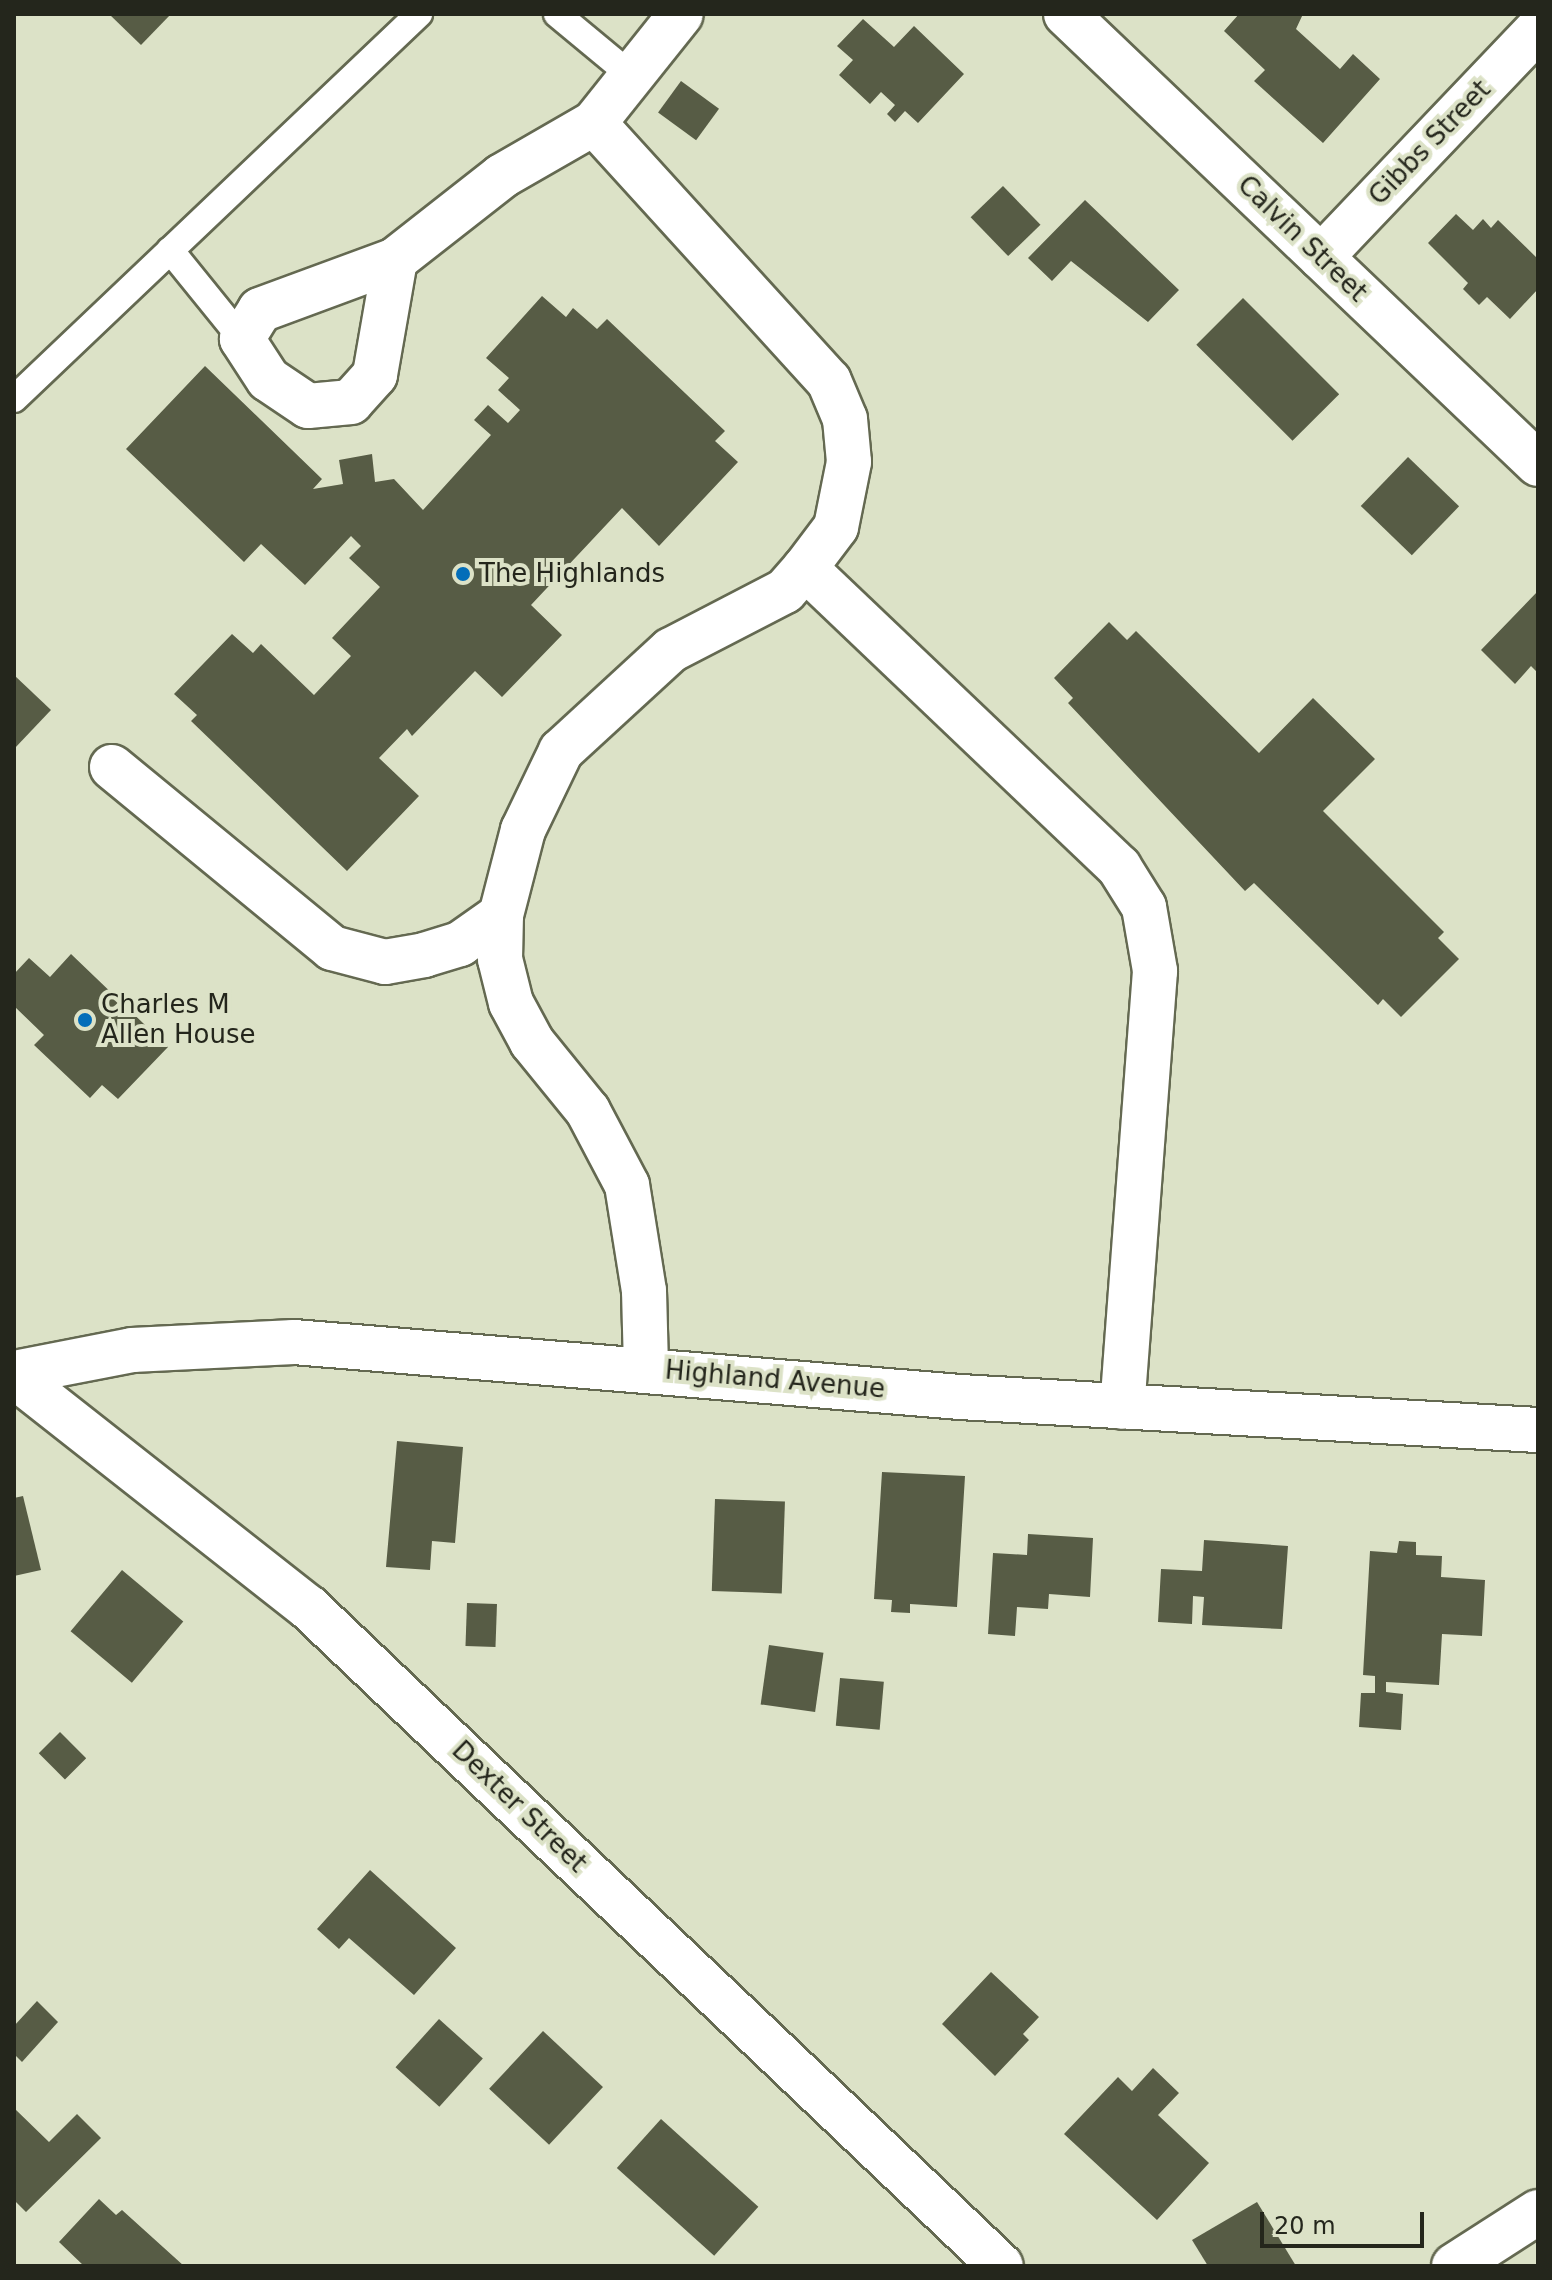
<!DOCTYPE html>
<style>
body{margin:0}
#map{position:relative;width:1552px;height:2280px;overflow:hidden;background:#dce2c7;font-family:"DejaVu Sans",sans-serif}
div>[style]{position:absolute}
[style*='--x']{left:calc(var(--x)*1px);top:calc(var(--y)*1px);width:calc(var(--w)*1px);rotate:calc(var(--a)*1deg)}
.building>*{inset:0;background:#575c45;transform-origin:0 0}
.roads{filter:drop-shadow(2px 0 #646951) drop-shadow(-2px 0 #646951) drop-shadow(0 2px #646951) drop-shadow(0 -2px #646951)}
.service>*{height:26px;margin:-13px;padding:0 13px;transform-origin:13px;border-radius:13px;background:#fff}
.minor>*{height:44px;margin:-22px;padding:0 22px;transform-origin:22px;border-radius:22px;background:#fff}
.tertiary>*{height:44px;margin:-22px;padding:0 22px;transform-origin:22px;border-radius:22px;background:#fff}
.secondary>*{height:44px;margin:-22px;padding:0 22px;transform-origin:22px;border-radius:22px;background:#fff}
.dots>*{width:22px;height:22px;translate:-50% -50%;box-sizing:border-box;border:4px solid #dce2c7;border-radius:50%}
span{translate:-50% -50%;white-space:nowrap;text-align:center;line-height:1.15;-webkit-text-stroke:8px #dce2c7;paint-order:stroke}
.street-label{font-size:26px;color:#24261c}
.poi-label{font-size:26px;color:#24261c}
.left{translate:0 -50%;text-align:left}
.frame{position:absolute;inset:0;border:16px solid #24261c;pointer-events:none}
.scale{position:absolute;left:1260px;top:2212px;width:164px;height:36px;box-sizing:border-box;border:4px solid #24261c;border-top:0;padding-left:10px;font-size:24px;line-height:28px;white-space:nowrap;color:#24261c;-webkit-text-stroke:6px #dce2c7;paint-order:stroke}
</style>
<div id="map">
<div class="building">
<div style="clip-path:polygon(109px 14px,171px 14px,141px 45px)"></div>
<div style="clip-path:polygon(1239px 14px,1303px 14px,1296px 29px,1340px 69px,1353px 54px,1380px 79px,1323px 143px,1254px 81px,1265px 70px,1224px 31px)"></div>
<div style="clip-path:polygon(863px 19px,894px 47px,914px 26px,964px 74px,918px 123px,905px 111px,895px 122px,887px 114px,895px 105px,881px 92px,870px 104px,839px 75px,853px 60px,837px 46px)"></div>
<div style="left:681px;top:81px;width:47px;height:39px;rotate:36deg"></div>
<div style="left:1003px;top:186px;width:54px;height:45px;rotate:46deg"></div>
<div style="clip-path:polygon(1085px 200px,1179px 290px,1148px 322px,1071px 261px,1052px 281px,1028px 258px)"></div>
<div style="clip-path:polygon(1456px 214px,1473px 230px,1483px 219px,1491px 228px,1498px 220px,1538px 259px,1538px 289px,1510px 319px,1487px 297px,1479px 305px,1463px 289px,1468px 283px,1428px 243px)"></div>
<div style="clip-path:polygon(542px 296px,566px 317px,573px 308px,597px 329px,607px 319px,725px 431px,715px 441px,738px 462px,659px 546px,622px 508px,531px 605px,562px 635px,502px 697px,475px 671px,412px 736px,407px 729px,379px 758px,419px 796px,347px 871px,191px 721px,197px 715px,174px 694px,232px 634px,253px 653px,261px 644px,314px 695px,351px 656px,332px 638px,380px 587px,349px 558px,361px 546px,351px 536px,305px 585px,261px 544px,244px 562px,126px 449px,205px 366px,322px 479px,313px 489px,343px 484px,339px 460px,372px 454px,375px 482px,394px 479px,423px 510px,491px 435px,474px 420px,488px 405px,508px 423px,520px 410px,498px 390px,509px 378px,486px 358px)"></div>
<div style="left:1243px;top:298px;width:136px;height:66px;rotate:45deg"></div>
<div style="left:1408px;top:457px;width:71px;height:68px;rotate:44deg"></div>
<div style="clip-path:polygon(1538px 591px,1538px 673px,1531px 666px,1515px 684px,1481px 650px)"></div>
<div style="clip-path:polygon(1109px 622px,1127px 640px,1136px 631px,1259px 753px,1313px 698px,1375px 759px,1323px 811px,1444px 932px,1438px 938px,1459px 959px,1401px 1017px,1383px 999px,1378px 1005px,1254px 883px,1245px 891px,1068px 703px,1073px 698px,1054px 678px)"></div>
<div style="clip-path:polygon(14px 675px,51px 710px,14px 749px)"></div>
<div style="clip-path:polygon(71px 954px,168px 1047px,118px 1099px,102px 1085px,90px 1098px,34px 1045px,44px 1035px,14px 1006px,14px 974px,29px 958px,50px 977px)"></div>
<div style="clip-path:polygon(397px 1441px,463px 1447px,455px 1543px,432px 1541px,430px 1570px,386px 1567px)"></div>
<div style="clip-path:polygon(882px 1472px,965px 1476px,957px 1607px,910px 1604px,910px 1613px,891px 1612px,892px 1600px,874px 1599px)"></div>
<div style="clip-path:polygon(23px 1496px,41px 1570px,14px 1576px,14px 1498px)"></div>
<div style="left:715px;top:1499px;width:70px;height:92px;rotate:2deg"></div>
<div style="clip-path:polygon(1028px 1534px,1093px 1538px,1090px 1597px,1049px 1594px,1048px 1609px,1017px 1607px,1015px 1636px,988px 1634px,993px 1553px,1027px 1555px)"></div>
<div style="clip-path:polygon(1204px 1540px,1288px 1546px,1282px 1629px,1202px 1625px,1204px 1597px,1193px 1596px,1192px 1624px,1158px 1622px,1161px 1569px,1202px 1571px)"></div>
<div style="clip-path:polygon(1399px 1541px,1416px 1542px,1416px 1555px,1442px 1556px,1441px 1577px,1485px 1580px,1482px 1636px,1442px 1634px,1439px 1685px,1386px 1682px,1386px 1692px,1403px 1694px,1401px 1730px,1359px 1727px,1361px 1693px,1375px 1693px,1375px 1676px,1363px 1675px,1370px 1551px,1397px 1553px)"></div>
<div style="left:122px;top:1570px;width:80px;height:80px;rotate:40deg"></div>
<div style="left:467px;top:1603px;width:30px;height:43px;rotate:2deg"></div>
<div style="left:769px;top:1645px;width:55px;height:60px;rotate:8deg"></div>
<div style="left:840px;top:1678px;width:44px;height:48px;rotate:5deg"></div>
<div style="left:60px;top:1732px;width:37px;height:30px;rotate:45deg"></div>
<div style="clip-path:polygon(370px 1870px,456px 1948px,414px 1995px,349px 1938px,339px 1949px,317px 1929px)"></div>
<div style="clip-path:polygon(991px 1972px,1039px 2017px,1023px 2034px,1029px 2040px,995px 2076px,942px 2024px)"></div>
<div style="clip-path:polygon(37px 2001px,58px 2022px,22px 2062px,14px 2054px,14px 2026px)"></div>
<div style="left:439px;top:2019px;width:59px;height:65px;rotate:42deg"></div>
<div style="left:543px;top:2031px;width:82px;height:79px;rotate:43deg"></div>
<div style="clip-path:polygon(1153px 2068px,1179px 2093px,1158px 2115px,1209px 2163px,1157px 2220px,1064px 2134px,1118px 2077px,1132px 2091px)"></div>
<div style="clip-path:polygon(14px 2108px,49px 2142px,77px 2114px,101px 2138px,26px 2212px,14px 2200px)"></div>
<div style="left:661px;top:2119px;width:131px;height:66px;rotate:42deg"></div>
<div style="clip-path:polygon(99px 2199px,116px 2215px,122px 2210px,184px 2266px,84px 2266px,59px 2242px)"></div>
<div style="clip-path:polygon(1257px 2202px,1296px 2266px,1208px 2266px,1192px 2240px)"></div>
</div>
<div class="roads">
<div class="service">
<div style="--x:557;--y:14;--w:92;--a:39.7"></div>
<div style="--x:170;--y:250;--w:114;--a:51"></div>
<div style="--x:14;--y:399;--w:559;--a:-43.55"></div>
</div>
<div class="minor">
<div style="--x:1066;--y:14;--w:652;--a:43.63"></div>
<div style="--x:594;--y:123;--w:349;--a:47.7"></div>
<div style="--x:829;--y:381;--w:41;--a:67.2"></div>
<div style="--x:845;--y:419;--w:43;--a:84.7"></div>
<div style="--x:849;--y:462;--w:66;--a:101.3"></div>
<div style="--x:836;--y:527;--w:51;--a:127.1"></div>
<div style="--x:805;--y:568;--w:434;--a:43.6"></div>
<div style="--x:1119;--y:867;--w:47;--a:58"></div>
<div style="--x:1144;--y:907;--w:65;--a:80.2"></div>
<div style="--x:1155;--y:971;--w:437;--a:94.3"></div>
<div style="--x:1321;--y:257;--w:315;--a:-46.4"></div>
<div style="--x:395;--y:260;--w:117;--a:99.9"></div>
<div style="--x:375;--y:375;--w:36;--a:132"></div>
<div style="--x:351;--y:402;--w:43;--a:174.7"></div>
<div style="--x:308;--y:406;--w:48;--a:-146"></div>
<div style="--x:268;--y:379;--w:48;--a:-123"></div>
<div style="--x:242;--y:339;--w:34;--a:-58"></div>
<div style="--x:260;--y:310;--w:144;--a:-20.3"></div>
<div style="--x:395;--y:260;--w:136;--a:-38.1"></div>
<div style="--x:502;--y:176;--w:106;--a:-29.9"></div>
<div style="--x:594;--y:123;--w:139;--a:-51.4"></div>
<div style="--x:112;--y:767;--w:285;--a:39.4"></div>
<div style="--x:332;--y:948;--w:55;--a:14.8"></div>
<div style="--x:385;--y:962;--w:40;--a:-10"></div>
<div style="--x:424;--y:955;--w:38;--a:-17"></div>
<div style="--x:460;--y:944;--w:50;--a:-35.3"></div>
<div style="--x:646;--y:1367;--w:76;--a:-91.5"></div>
<div style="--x:644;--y:1291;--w:107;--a:-99.1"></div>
<div style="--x:627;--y:1185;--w:84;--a:-117.8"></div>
<div style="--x:588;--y:1111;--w:89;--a:-129.1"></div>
<div style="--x:532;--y:1042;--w:44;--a:-118.3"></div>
<div style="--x:511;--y:1003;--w:45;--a:-104"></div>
<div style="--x:500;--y:959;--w:44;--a:-88.7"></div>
<div style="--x:501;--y:915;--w:88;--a:-75.5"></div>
<div style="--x:523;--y:830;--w:88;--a:-64.3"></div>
<div style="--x:561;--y:751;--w:149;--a:-42.6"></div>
<div style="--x:671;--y:650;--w:128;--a:-27.4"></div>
<div style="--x:785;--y:591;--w:30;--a:-49"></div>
<div style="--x:14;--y:1376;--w:374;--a:38.2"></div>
<div style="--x:308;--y:1607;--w:956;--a:43.56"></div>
</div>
<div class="tertiary">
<div style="--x:14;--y:1373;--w:120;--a:-11"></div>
<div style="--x:132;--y:1350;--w:162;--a:-2.8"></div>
<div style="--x:294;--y:1342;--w:668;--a:4.72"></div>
<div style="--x:960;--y:1397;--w:579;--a:3.27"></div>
</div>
<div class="secondary">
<div style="--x:1454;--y:2266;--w:100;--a:-32.7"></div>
</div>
</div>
<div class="dots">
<div style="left:463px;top:574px;background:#036eb9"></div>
<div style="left:85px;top:1020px;background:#036eb9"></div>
</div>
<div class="street-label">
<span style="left:1430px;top:143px;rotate:-46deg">Gibbs Street</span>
<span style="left:1302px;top:239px;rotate:44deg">Calvin Street</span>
<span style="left:775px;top:1380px;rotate:5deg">Highland Avenue</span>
<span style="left:519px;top:1807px;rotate:44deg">Dexter Street</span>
</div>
<div class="poi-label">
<span class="left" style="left:479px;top:574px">The Highlands</span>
<span class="left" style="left:101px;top:1020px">Charles M<br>Allen House</span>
</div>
<div class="frame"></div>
<div class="scale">20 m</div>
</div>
